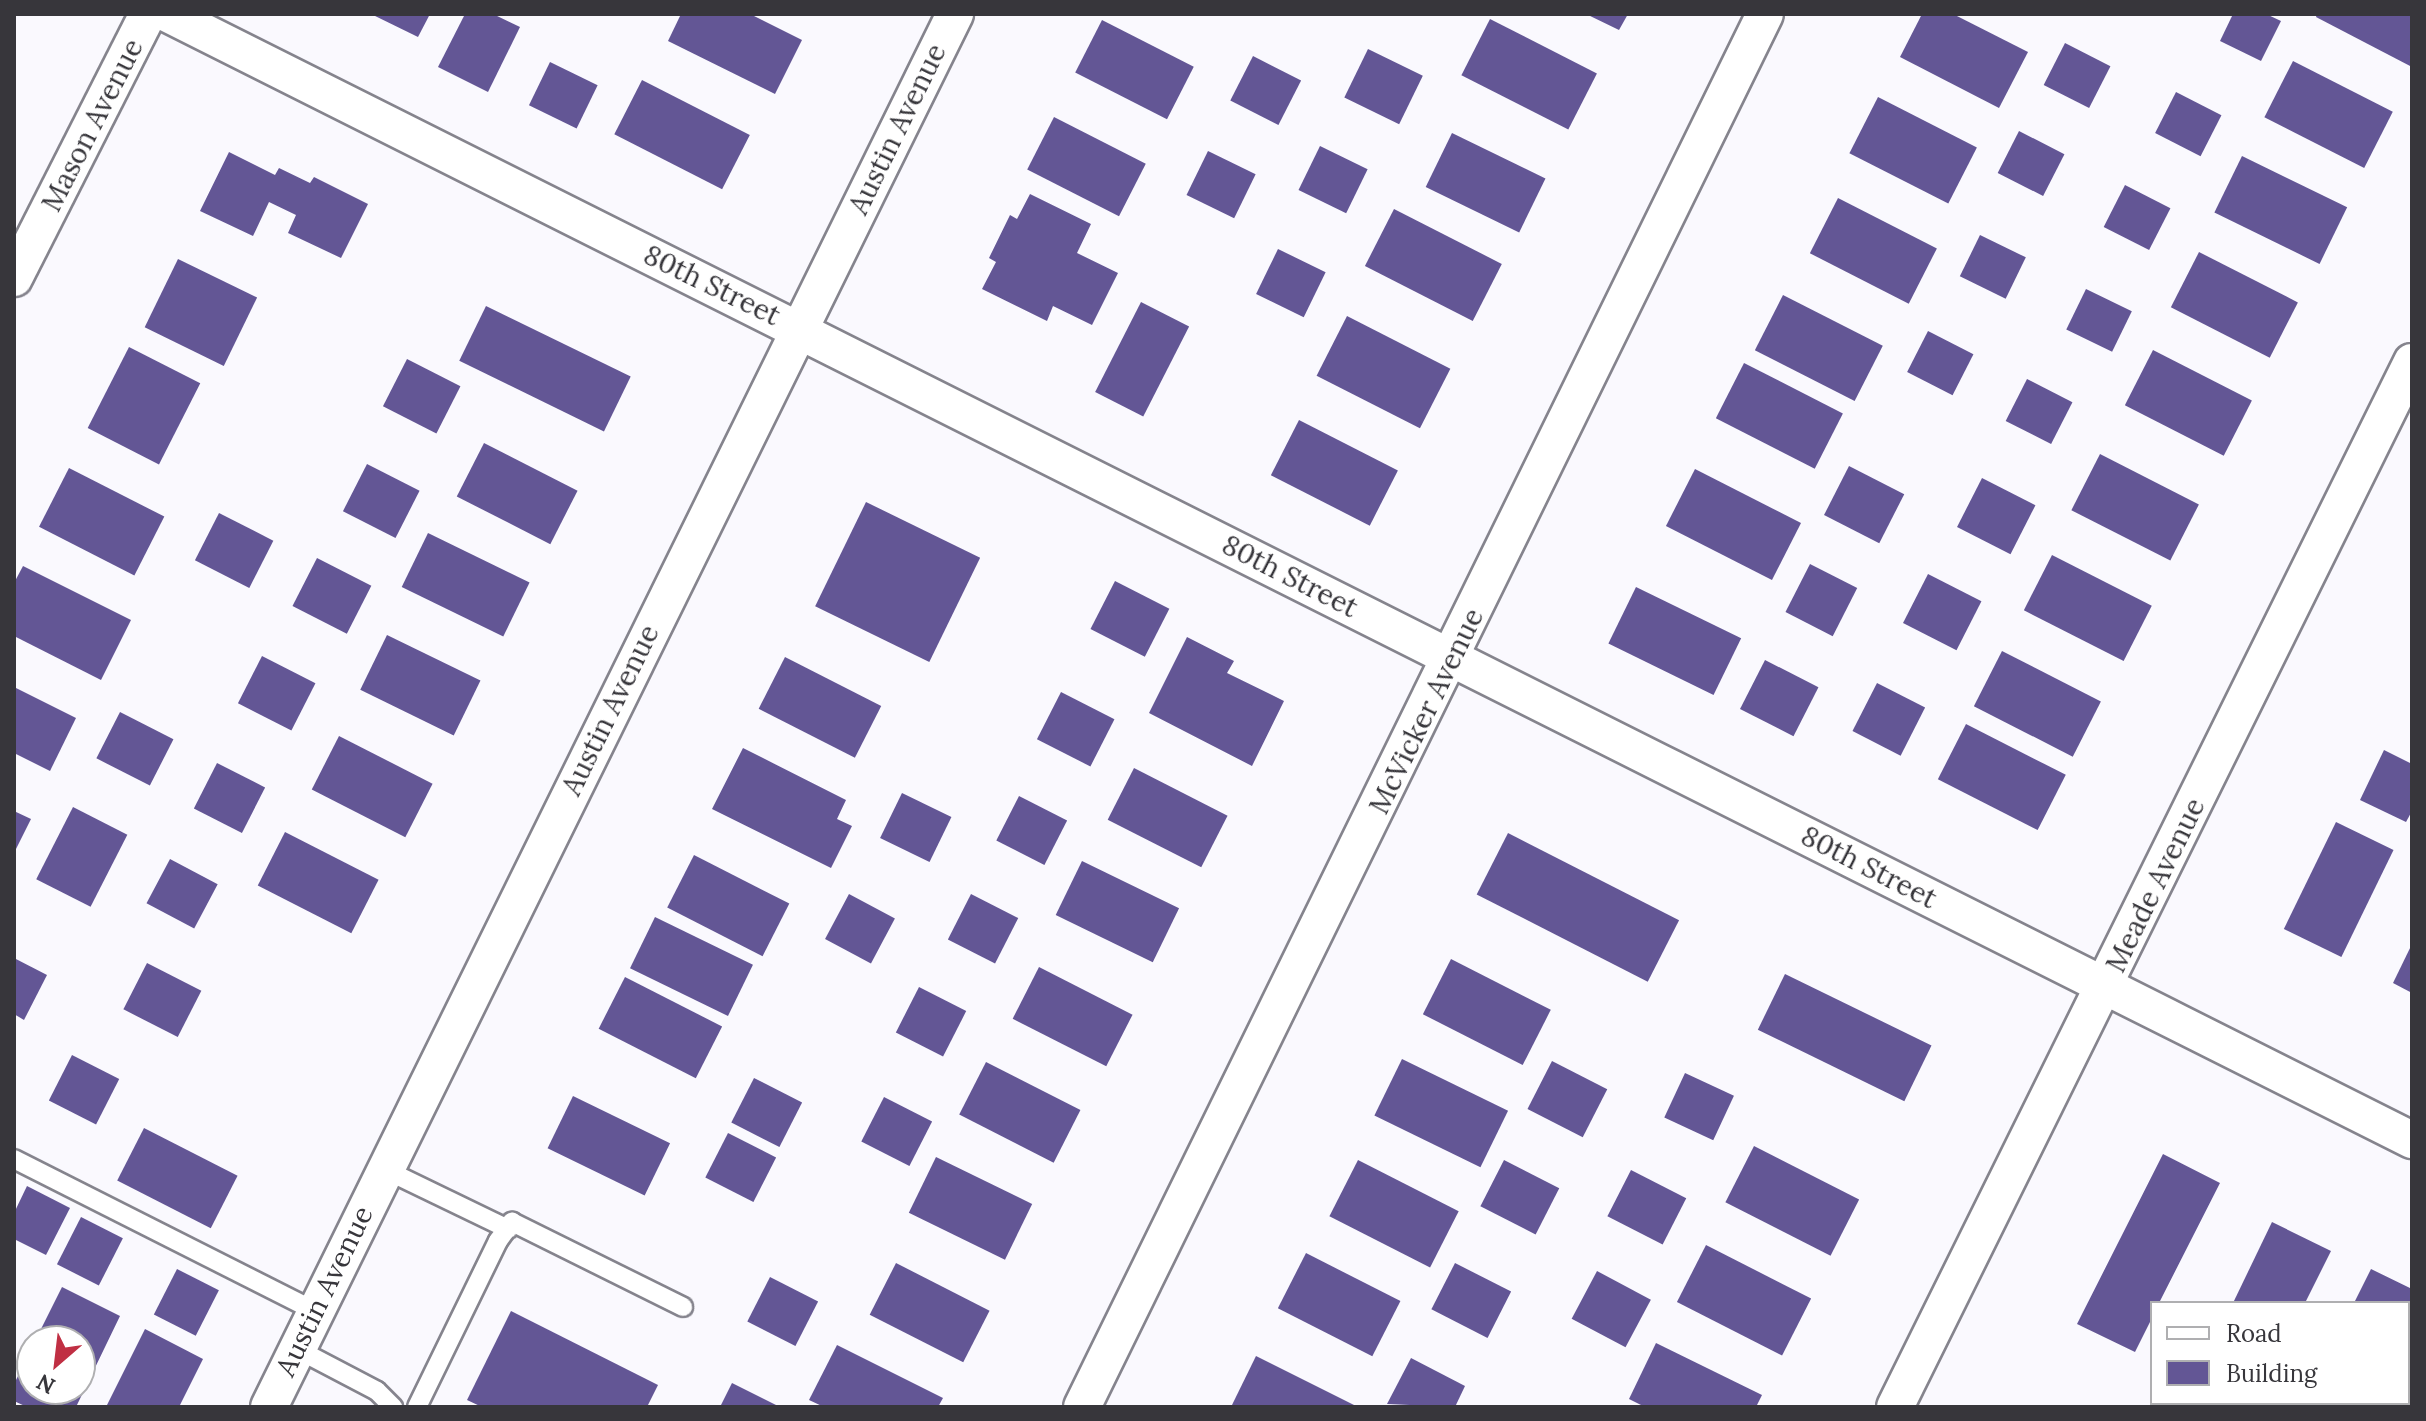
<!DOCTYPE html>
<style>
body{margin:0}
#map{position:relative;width:2426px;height:1421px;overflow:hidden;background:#faf9fe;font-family:Lora,serif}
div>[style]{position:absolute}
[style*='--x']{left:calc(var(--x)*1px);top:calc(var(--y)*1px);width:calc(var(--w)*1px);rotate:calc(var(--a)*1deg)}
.building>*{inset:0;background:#635695;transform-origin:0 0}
.roads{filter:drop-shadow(2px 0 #85848d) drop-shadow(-2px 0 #85848d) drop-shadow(0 2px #85848d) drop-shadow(0 -2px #85848d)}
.lane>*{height:18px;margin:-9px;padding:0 9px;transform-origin:9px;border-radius:9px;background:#fff}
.street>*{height:36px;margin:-18px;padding:0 18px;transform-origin:18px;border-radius:18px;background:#fff}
span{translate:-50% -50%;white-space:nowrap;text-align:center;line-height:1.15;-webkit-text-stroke:8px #fff;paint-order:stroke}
.street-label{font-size:28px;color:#37363b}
.frame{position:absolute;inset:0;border:16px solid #37363b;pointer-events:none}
.legend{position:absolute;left:2150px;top:1301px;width:260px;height:104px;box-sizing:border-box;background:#fff;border:2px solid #afafb1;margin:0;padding:10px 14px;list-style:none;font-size:24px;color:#37363b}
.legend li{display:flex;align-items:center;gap:16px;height:40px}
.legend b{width:40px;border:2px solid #afafb1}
.north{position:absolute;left:16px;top:1325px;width:80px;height:80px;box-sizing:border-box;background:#fff;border:2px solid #afafb1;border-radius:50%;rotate:208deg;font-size:22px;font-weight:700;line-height:32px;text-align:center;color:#37363b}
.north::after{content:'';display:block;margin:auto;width:28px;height:36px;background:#c02f43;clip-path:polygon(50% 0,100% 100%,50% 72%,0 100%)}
</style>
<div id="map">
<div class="building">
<div style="clip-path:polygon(371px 14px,430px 14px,418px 37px)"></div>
<div style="clip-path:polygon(465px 14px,493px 14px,520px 27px,488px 92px,438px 67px)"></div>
<div style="clip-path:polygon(681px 14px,750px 14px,802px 40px,775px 94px,668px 41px)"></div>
<div style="clip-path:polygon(1586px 14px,1628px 14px,1619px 30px)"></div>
<div style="clip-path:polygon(1922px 14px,1953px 14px,2028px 52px,1999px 108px,1900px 57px)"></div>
<div style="clip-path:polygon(2233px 14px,2266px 14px,2281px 21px,2261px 61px,2220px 41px)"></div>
<div style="clip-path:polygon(2317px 14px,2412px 14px,2412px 67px,2316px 17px)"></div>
<div style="left:1490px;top:19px;width:120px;height:63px;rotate:27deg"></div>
<div style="left:1102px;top:20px;width:103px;height:59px;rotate:27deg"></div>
<div style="left:2065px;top:43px;width:51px;height:47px;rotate:27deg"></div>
<div style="left:1368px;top:49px;width:61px;height:54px;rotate:26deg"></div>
<div style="left:1253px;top:56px;width:54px;height:50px;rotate:27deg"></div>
<div style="left:2293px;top:61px;width:112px;height:63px;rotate:27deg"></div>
<div style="left:550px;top:62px;width:53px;height:48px;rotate:26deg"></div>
<div style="left:642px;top:80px;width:121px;height:61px;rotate:27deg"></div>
<div style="left:2176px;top:92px;width:51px;height:46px;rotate:27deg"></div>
<div style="left:1878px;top:97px;width:111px;height:63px;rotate:27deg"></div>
<div style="left:1054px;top:117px;width:103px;height:59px;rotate:27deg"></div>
<div style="left:2019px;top:131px;width:51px;height:47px;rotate:27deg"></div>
<div style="left:1452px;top:133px;width:104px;height:60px;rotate:26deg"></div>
<div style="left:1320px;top:146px;width:53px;height:49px;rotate:26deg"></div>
<div style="left:1208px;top:151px;width:53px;height:49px;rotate:26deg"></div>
<div style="clip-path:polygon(229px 152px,275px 175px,279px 168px,310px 183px,314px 177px,368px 204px,341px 258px,288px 233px,296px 215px,269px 202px,253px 236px,200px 211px)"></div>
<div style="left:2242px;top:156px;width:117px;height:63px;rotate:26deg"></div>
<div style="left:2125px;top:185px;width:51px;height:47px;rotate:27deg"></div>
<div style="clip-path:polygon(1030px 194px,1091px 224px,1077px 253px,1118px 273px,1092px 325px,1053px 306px,1047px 321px,982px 289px,996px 262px,989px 258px,1010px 215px,1017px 219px)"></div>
<div style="left:1838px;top:198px;width:111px;height:62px;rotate:27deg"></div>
<div style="left:1394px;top:209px;width:121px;height:64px;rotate:27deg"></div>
<div style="left:1980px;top:235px;width:51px;height:46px;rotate:26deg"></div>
<div style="left:1278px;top:249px;width:53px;height:50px;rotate:26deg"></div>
<div style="left:2199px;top:252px;width:111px;height:62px;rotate:27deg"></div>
<div style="left:178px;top:259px;width:88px;height:76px;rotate:26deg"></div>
<div style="left:2086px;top:289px;width:51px;height:45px;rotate:26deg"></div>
<div style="left:1783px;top:295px;width:112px;height:62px;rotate:27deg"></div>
<div style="left:1141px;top:302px;width:54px;height:101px;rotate:27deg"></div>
<div style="left:486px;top:306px;width:161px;height:61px;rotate:26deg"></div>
<div style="left:1347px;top:316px;width:116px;height:67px;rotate:27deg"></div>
<div style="left:1928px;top:331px;width:51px;height:46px;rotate:27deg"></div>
<div style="left:129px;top:347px;width:80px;height:91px;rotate:27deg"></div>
<div style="left:2153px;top:350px;width:111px;height:62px;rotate:27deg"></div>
<div style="left:407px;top:359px;width:60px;height:53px;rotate:27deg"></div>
<div style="left:1744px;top:363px;width:111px;height:62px;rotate:27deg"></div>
<div style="left:2027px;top:379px;width:51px;height:47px;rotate:27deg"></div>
<div style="left:1299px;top:420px;width:111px;height:62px;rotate:27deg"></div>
<div style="left:484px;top:443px;width:105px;height:60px;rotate:27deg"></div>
<div style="left:2100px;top:454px;width:111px;height:63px;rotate:27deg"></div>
<div style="left:367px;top:464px;width:59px;height:53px;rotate:27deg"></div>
<div style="left:1849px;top:466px;width:62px;height:55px;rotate:27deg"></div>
<div style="left:69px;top:468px;width:107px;height:66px;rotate:27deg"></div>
<div style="left:1695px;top:469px;width:119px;height:64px;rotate:27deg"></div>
<div style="left:1982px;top:478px;width:60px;height:55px;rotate:27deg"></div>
<div style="left:866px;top:502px;width:127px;height:116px;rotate:26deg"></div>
<div style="left:219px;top:513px;width:61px;height:53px;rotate:27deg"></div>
<div style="left:428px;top:533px;width:113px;height:60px;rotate:26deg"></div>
<div style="left:2052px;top:555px;width:112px;height:62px;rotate:27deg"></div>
<div style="left:317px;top:558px;width:61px;height:54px;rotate:27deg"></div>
<div style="left:1810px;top:564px;width:53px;height:54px;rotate:27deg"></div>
<div style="clip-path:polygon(23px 566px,131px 620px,101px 680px,14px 636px,14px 583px)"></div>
<div style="left:1928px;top:574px;width:60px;height:55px;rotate:27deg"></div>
<div style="left:1115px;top:581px;width:61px;height:54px;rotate:27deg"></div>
<div style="left:1636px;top:587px;width:117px;height:63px;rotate:26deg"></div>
<div style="left:387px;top:635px;width:104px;height:61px;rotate:26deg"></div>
<div style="clip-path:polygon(1187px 637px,1234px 661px,1227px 673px,1284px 701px,1252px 766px,1149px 713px)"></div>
<div style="left:2002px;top:651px;width:111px;height:62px;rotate:27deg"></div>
<div style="left:262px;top:656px;width:60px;height:53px;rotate:27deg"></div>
<div style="left:785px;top:657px;width:108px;height:58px;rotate:27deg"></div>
<div style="left:1765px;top:660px;width:60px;height:55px;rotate:27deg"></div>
<div style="left:1877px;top:683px;width:54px;height:54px;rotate:27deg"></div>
<div style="clip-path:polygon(14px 687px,76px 718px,50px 771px,14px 753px)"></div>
<div style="left:1061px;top:692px;width:60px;height:53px;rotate:27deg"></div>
<div style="left:120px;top:712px;width:60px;height:52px;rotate:27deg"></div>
<div style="left:1966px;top:724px;width:112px;height:62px;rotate:27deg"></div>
<div style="left:339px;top:736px;width:105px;height:60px;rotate:27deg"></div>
<div style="clip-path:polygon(743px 748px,846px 800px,837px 819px,852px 826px,831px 868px,712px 809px)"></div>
<div style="clip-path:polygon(2384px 750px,2412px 764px,2412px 811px,2406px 822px,2360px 800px)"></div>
<div style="left:217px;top:763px;width:54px;height:51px;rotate:27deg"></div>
<div style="left:1134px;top:768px;width:105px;height:58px;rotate:27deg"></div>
<div style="left:902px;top:793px;width:55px;height:50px;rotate:26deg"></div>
<div style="left:1019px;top:796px;width:54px;height:50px;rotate:27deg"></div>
<div style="left:73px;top:807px;width:61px;height:81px;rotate:27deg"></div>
<div style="clip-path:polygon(14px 811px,31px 819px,14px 853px)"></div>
<div style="left:2336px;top:822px;width:64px;height:119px;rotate:26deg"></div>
<div style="left:285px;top:832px;width:105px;height:60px;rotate:27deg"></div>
<div style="left:1508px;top:833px;width:192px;height:69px;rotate:27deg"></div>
<div style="left:694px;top:855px;width:107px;height:59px;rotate:27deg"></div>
<div style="left:170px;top:859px;width:54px;height:50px;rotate:28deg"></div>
<div style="left:1082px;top:861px;width:108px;height:60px;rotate:26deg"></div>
<div style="left:849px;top:894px;width:52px;height:51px;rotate:28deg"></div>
<div style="left:971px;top:894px;width:53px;height:51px;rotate:27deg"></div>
<div style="left:655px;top:917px;width:109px;height:57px;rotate:26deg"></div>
<div style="clip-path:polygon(2412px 944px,2412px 993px,2393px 983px)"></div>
<div style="clip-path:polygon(14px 958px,47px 975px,24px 1020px,14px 1014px)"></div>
<div style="left:1451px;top:959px;width:112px;height:62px;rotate:27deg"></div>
<div style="left:147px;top:963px;width:61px;height:52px;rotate:27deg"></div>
<div style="left:1039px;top:967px;width:105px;height:58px;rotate:27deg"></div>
<div style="left:1785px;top:974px;width:163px;height:62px;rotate:26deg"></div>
<div style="left:625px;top:977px;width:109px;height:58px;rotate:27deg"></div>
<div style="left:919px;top:987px;width:53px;height:51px;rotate:27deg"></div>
<div style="left:72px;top:1055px;width:53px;height:51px;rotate:27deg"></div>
<div style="left:1402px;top:1059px;width:118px;height:63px;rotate:26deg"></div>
<div style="left:1552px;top:1061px;width:62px;height:54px;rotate:27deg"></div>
<div style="left:986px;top:1062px;width:106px;height:59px;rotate:27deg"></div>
<div style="left:1685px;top:1073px;width:54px;height:49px;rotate:25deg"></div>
<div style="left:754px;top:1078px;width:54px;height:50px;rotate:27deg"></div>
<div style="left:573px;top:1096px;width:108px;height:58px;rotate:26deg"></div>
<div style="left:884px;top:1097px;width:54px;height:50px;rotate:27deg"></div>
<div style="left:144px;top:1128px;width:105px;height:59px;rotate:27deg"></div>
<div style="left:728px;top:1133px;width:54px;height:50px;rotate:27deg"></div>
<div style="left:1754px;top:1146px;width:118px;height:63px;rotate:27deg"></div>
<div style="clip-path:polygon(2163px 1154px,2220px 1183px,2159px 1303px,2152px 1303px,2152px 1318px,2135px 1352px,2077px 1324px)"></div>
<div style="left:936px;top:1157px;width:107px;height:62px;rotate:26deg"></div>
<div style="left:1358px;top:1160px;width:113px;height:63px;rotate:27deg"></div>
<div style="left:1504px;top:1160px;width:62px;height:52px;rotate:27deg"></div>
<div style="left:1631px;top:1170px;width:62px;height:52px;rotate:27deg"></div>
<div style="clip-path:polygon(27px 1186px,70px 1208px,46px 1255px,14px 1239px,14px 1213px)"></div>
<div style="left:81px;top:1217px;width:47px;height:53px;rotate:27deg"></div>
<div style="clip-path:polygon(2272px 1222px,2331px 1251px,2305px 1303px,2233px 1303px)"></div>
<div style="left:1706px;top:1245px;width:118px;height:64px;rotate:27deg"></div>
<div style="left:1306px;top:1253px;width:106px;height:62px;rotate:27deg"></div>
<div style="left:896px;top:1263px;width:105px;height:58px;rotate:27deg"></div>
<div style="left:1455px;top:1263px;width:63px;height:52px;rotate:27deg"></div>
<div style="left:177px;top:1269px;width:47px;height:51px;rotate:27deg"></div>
<div style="clip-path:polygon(2371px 1269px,2412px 1289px,2408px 1341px,2408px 1303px,2354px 1303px)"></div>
<div style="left:1597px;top:1271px;width:61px;height:54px;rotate:28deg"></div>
<div style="left:770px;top:1277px;width:54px;height:50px;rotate:27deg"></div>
<div style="clip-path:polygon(62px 1287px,120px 1316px,76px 1407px,27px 1407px,14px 1401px,14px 1384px,32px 1348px,32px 1389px,80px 1389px,80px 1341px,35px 1341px)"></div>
<div style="clip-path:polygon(511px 1311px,658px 1385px,647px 1407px,482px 1407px,467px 1400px)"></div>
<div style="clip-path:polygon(145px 1329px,203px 1359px,179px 1407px,106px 1407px)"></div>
<div style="clip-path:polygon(1656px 1343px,1762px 1395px,1756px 1407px,1645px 1407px,1629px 1399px)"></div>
<div style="clip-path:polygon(837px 1345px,943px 1398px,938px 1407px,824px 1407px,809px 1400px)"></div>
<div style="clip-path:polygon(1256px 1356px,1358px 1407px,1231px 1407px)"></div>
<div style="clip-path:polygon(1411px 1358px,1465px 1386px,1455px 1407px,1387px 1404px)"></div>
<div style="clip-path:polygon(732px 1383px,780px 1407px,720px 1407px)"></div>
<div style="clip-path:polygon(2272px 1403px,2320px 1403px,2270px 1407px)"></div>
</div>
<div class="roads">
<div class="lane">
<div style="--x:14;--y:1159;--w:337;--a:26.8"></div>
<div style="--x:384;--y:1169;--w:138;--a:25.8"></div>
<div style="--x:297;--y:1349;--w:90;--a:27.7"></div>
<div style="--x:377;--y:1391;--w:23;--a:45"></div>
<div style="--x:417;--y:1407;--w:185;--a:-64"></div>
<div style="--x:498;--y:1241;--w:24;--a:-54"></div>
<div style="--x:512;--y:1222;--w:191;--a:26.4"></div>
</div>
<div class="street">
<div style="--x:168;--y:14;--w:2511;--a:26.65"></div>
<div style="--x:14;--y:278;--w:296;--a:-63.1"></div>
<div style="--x:269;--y:1407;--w:1553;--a:-63.78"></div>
<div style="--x:1082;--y:1407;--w:1551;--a:-63.88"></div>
<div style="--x:1895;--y:1407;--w:1166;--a:-63.68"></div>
</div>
</div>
<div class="street-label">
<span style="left:92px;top:125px;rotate:-63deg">Mason Avenue</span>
<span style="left:897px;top:129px;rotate:-64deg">Austin Avenue</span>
<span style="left:712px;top:285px;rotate:26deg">80th Street</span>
<span style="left:1290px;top:576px;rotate:27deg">80th Street</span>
<span style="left:610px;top:710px;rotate:-64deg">Austin Avenue</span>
<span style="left:1426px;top:711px;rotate:-64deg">McVicker Avenue</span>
<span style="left:1869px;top:867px;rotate:27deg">80th Street</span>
<span style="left:2155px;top:885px;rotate:-64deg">Meade Avenue</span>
<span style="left:324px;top:1291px;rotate:-64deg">Austin Avenue</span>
</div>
<div class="frame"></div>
<ul class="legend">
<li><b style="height:10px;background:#fff"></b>Road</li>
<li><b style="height:22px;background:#635695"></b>Building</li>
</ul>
<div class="north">N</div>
</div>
